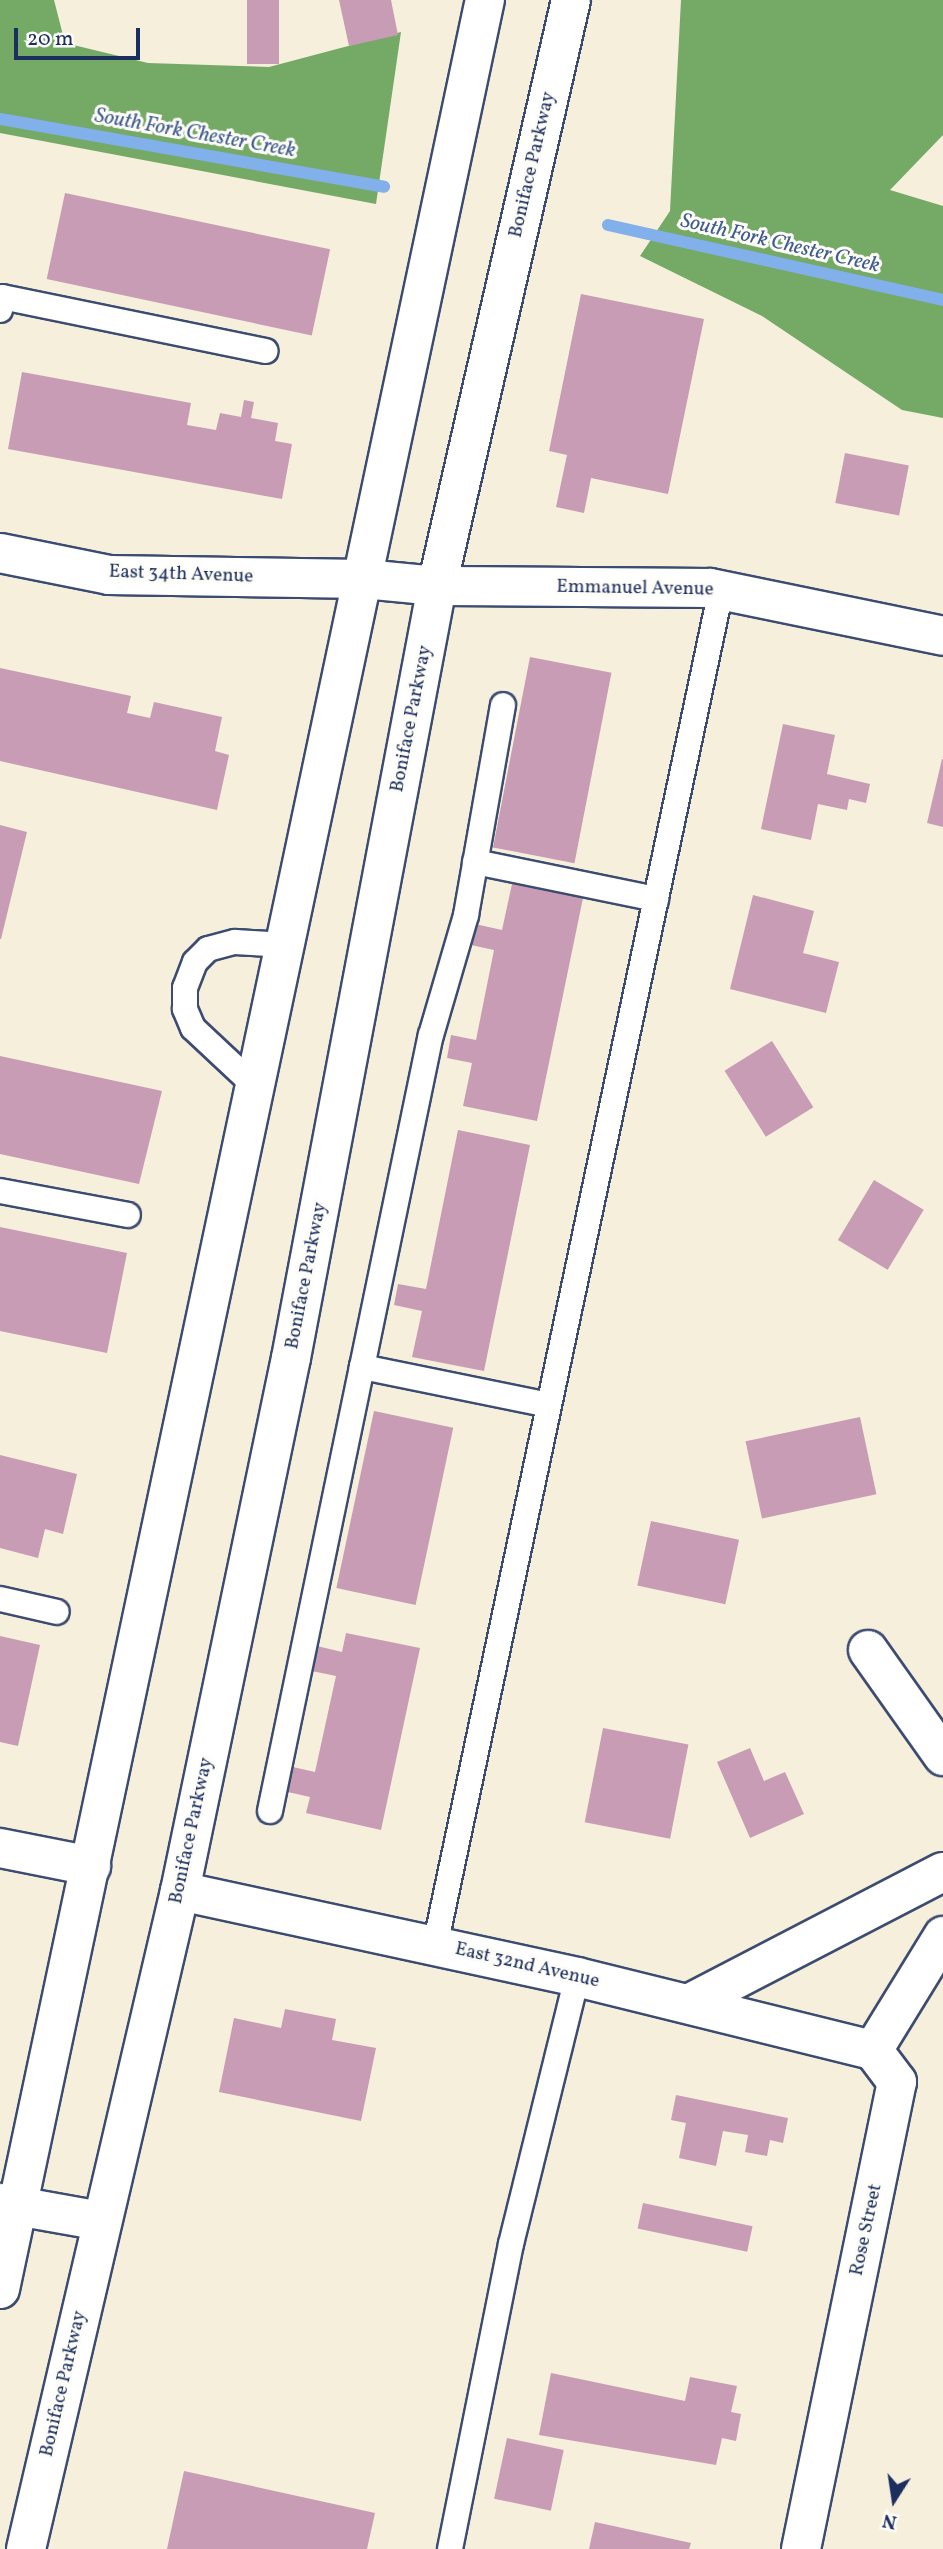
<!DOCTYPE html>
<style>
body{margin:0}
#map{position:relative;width:943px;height:2549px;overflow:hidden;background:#f6efdc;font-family:Vollkorn,serif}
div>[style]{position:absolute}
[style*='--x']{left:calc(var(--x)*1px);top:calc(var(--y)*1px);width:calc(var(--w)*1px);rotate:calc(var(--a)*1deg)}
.forest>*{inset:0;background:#74a966}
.stream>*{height:12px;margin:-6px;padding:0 6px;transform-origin:6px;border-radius:6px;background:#81b0eb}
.building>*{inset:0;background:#c79cb4;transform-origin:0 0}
.roads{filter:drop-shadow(2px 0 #3c4c71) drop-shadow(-2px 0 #3c4c71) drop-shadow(0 2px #3c4c71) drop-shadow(0 -2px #3c4c71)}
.lane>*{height:24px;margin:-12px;padding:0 12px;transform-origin:12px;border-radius:12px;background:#fff}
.street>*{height:38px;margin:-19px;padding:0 19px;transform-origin:19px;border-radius:19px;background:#fff}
.secondary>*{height:38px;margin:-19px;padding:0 19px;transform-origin:19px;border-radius:19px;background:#fff}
.primary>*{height:38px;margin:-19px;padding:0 19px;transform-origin:19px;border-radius:19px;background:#fff}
span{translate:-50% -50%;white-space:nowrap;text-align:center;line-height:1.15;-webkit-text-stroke:6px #fdfcf7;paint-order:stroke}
.street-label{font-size:19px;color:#1b2f5e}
.water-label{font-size:21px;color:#3f5c8f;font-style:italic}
.north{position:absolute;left:859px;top:2465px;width:70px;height:70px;-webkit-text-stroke:5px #fdfcf7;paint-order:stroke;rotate:192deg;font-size:19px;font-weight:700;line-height:28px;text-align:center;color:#1b2f5e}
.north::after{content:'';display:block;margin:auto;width:24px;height:32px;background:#1b2f5e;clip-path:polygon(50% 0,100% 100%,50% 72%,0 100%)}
.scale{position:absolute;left:14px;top:28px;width:126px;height:32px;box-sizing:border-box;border:4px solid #1b2f5e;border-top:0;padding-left:9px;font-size:21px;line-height:24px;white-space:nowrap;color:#1b2f5e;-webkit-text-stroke:5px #fdfcf7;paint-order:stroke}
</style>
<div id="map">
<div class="forest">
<div style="clip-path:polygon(0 0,54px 0,65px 43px,148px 63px,269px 67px,401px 32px,376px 204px,0 133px)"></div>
<div style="clip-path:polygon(681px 0,943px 0,943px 135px,890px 190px,943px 206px,943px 418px,902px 410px,762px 316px,640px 256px,670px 211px)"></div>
</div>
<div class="stream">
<div style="--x:0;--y:119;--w:390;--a:10"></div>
<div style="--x:608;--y:225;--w:343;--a:12.6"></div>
</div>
<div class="building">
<div style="left:247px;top:0;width:32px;height:64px"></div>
<div style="clip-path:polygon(339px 0,391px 0,398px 35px,349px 46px)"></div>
<div style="left:65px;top:193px;width:271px;height:88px;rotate:12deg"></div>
<div style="clip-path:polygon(581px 294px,704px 319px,668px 494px,591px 478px,584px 513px,556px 507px,567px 455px,549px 451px)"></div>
<div style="clip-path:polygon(22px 372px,191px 403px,187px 425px,216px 430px,220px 413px,241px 417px,244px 400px,254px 402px,251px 418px,278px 423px,275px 441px,292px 444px,282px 499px,8px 449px)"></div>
<div style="left:845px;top:453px;width:65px;height:51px;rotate:11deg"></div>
<div style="left:530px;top:657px;width:83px;height:194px;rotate:11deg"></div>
<div style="clip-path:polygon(0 668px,131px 696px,127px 713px,150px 718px,154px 702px,222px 717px,215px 751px,229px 755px,217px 810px,0 761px)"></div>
<div style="clip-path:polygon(783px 724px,835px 735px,827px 774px,870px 784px,866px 803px,849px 799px,847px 810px,818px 804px,811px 840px,761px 829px)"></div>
<div style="clip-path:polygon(942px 759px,943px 759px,943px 827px,927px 823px)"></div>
<div style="clip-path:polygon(0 825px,27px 832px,1px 939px,0 939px)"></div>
<div style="clip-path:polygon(512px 884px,583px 898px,537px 1121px,463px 1106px,472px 1063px,447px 1058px,451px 1035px,476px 1040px,494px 950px,471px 945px,475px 924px,502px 930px)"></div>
<div style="clip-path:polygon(753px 895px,814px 911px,803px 953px,839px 962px,826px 1013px,730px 989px)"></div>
<div style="left:772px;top:1041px;width:78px;height:56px;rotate:58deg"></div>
<div style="clip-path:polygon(0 1056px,162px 1091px,139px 1184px,0 1154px)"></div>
<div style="clip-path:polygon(458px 1130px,530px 1145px,484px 1371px,412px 1357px,422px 1311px,394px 1305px,398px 1284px,426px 1289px)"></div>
<div style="left:874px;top:1180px;width:58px;height:70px;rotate:31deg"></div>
<div style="clip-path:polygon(0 1227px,127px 1253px,107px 1353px,0 1331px)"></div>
<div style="left:374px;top:1411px;width:81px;height:181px;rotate:12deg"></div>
<div style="left:860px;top:1417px;width:79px;height:117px;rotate:78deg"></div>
<div style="clip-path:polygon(0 1455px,77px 1474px,63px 1534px,45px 1529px,38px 1558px,0 1548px)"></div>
<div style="left:651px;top:1521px;width:90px;height:66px;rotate:12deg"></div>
<div style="clip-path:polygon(346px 1633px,420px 1648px,381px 1830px,306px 1813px,310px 1797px,288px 1792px,293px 1767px,315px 1772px,336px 1676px,312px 1671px,317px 1646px,342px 1652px)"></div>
<div style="clip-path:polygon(0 1636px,40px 1645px,18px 1746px,0 1742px)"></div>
<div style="left:603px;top:1728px;width:87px;height:96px;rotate:11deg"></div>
<div style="clip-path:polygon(750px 1748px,764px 1781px,785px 1772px,804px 1814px,750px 1838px,717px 1762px)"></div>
<div style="clip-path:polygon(285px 2009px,336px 2019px,332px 2040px,376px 2048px,361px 2121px,219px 2092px,234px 2018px,281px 2028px)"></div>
<div style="clip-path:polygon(676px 2095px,788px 2118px,783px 2143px,770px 2140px,767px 2156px,745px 2152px,748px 2135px,723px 2131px,716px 2166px,679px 2158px,686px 2123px,671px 2120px)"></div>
<div style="left:643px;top:2203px;width:112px;height:26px;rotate:12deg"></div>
<div style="clip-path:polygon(551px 2373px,685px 2401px,690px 2377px,737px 2386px,731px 2412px,741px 2414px,736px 2441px,722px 2438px,716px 2465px,539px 2435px)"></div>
<div style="left:507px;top:2438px;width:58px;height:62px;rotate:12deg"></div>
<div style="clip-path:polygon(184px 2471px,375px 2513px,367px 2549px,167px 2549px)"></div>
<div style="clip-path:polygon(595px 2522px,691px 2543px,689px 2549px,589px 2549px)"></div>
</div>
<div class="roads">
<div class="lane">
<div style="--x:0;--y:310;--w:13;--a:-81"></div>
<div style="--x:2;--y:297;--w:269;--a:11.6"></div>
<div style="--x:475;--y:862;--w:185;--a:11.6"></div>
<div style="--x:256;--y:1087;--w:86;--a:-136.9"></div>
<div style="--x:193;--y:1028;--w:21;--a:-113"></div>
<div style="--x:185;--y:1009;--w:21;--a:-90"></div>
<div style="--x:185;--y:988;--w:28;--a:-69"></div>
<div style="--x:195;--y:962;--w:18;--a:-45"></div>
<div style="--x:208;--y:949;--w:28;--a:-15"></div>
<div style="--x:235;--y:942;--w:51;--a:3.4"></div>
<div style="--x:0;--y:1191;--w:130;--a:10.6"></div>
<div style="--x:362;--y:1367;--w:339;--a:-78.3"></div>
<div style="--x:431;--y:1035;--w:125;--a:-73.7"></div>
<div style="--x:466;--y:915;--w:213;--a:-80"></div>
<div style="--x:0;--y:1599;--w:58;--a:12.8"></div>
<div style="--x:270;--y:1811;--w:453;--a:-78.3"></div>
<div style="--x:362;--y:1367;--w:190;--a:11.5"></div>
<div style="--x:435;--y:1946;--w:1386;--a:-78.09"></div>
<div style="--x:450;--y:2549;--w:311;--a:-78.7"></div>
<div style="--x:511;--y:2244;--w:275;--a:-76.1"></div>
</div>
<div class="street">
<div style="--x:868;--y:1650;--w:130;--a:54.7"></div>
<div style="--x:0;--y:1848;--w:93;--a:11.2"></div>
<div style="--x:180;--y:1891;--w:406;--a:12.2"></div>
<div style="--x:577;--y:1977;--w:305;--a:13.9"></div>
<div style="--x:688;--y:2004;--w:287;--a:-27.4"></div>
<div style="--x:0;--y:2203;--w:103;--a:10.1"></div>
<div style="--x:801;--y:2549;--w:477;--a:-78.4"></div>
<div style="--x:897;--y:2082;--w:40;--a:-127"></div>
<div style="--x:873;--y:2050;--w:134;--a:-58.4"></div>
</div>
<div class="secondary">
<div style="--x:0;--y:553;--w:111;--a:11.4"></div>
<div style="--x:109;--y:575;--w:255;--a:0.9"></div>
<div style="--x:364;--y:579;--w:73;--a:5.5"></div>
<div style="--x:437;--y:586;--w:273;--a:0.4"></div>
<div style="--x:710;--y:588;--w:238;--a:11.6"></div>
</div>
<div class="primary">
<div style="--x:0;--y:2289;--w:2340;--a:-78.04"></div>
<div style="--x:26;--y:2549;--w:676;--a:-76.83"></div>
<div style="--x:180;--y:1891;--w:544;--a:-78.24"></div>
<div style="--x:291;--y:1358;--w:786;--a:-79.29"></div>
<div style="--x:437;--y:586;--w:601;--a:-77.12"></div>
</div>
</div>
<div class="street-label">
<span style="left:533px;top:165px;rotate:-77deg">Boniface Parkway</span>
<span style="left:181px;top:575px;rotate:2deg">East 34th Avenue</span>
<span style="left:635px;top:589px;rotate:1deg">Emmanuel Avenue</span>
<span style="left:412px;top:719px;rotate:-79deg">Boniface Parkway</span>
<span style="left:307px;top:1276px;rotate:-79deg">Boniface Parkway</span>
<span style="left:192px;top:1831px;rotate:-78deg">Boniface Parkway</span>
<span style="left:527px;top:1966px;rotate:13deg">East 32nd Avenue</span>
<span style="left:867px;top:2230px;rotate:-78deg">Rose Street</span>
<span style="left:64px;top:2384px;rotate:-77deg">Boniface Parkway</span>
</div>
<div class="water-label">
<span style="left:195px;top:134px;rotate:10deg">South Fork Chester Creek</span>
<span style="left:780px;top:244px;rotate:13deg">South Fork Chester Creek</span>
</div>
<div class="north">N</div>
<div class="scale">20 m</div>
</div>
